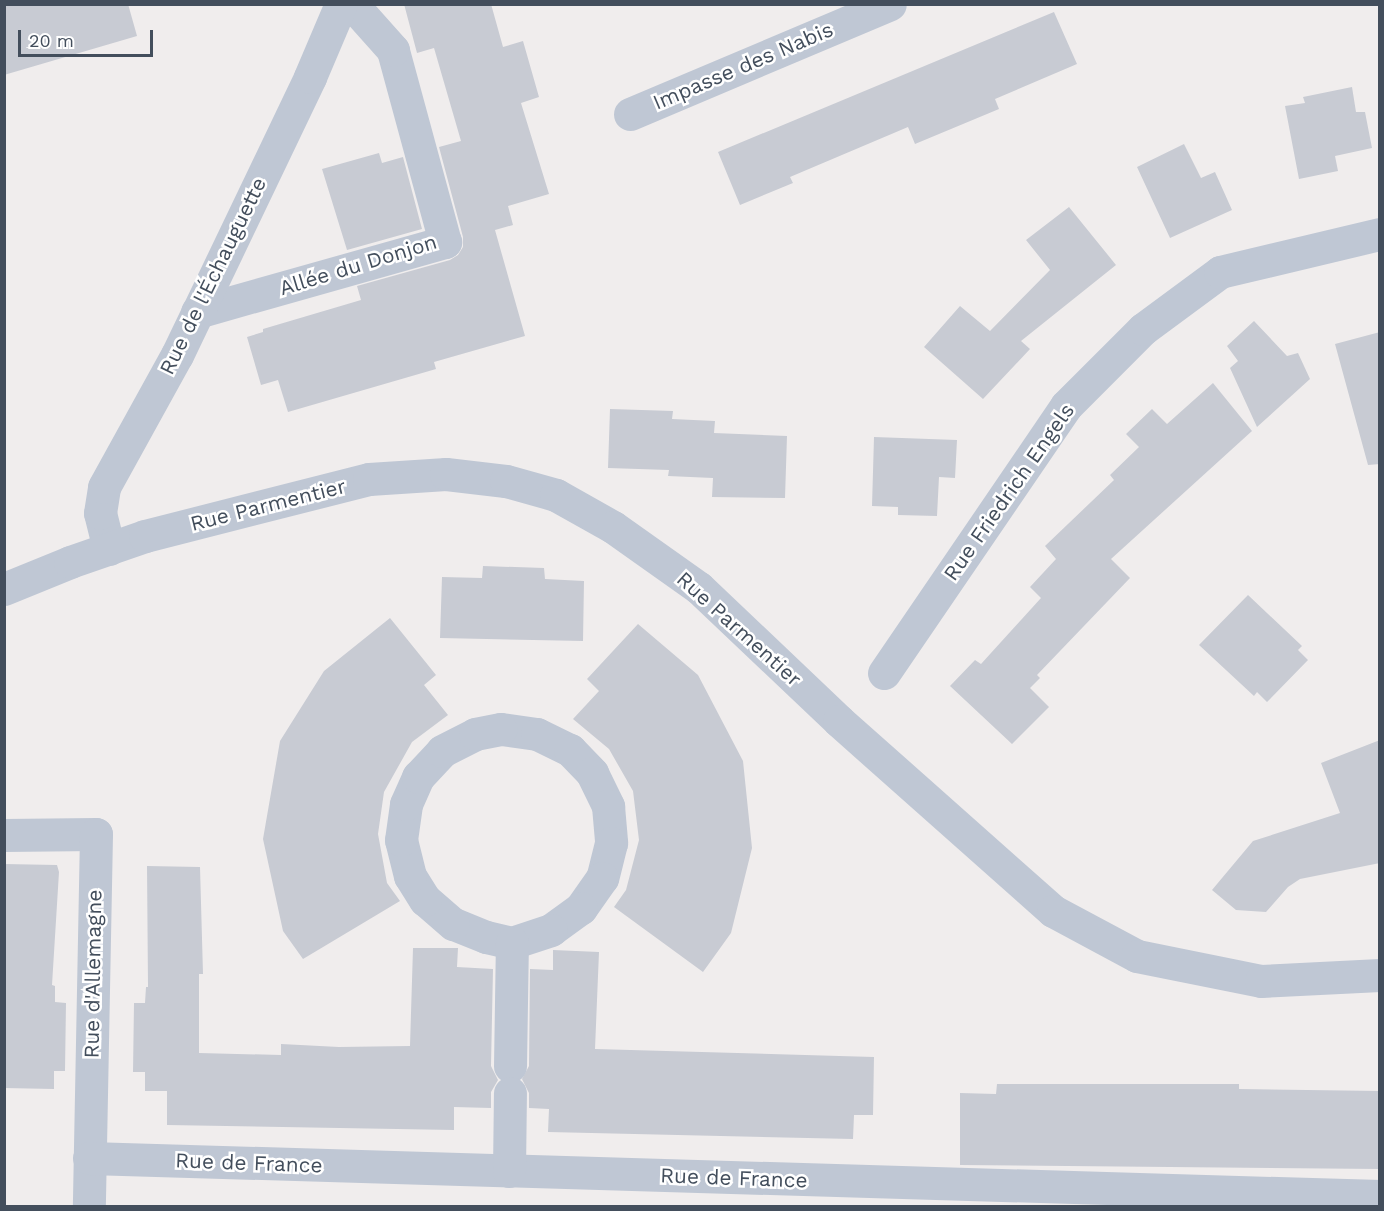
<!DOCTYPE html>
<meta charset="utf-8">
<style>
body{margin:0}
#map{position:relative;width:1384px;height:1211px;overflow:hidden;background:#f0eded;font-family:"Work Sans",sans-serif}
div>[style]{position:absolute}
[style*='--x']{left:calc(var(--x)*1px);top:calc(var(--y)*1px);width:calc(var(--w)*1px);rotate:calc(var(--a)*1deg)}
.building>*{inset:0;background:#c8cbd3}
.street>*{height:33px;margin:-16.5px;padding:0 16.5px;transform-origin:16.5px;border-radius:16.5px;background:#bfc7d4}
span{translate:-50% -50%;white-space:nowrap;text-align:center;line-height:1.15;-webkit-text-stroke:5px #fff;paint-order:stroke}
.street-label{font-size:21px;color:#434e5c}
.frame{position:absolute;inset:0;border:6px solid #434e5c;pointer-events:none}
.scale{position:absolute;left:18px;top:30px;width:135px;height:27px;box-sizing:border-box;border:3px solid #434e5c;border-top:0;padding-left:8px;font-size:18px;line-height:21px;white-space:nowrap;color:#434e5c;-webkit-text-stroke:4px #fff;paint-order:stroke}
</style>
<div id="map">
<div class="building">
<div style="clip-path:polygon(4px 4px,128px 4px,137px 36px,4px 75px)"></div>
<div style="clip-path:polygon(404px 4px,491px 4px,503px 47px,523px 41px,539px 97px,521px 103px,549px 194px,508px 206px,513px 225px,495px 230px,525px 336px,434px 362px,436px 369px,288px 412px,278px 380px,261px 385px,247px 337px,263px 332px,263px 329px,361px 300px,357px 286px,450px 260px,458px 255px,463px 247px,463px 237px,439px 147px,461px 141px,434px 48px,417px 53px)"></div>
<div style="clip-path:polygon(1054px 12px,1077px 64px,995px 99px,999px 109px,915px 144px,908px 127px,790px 177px,793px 183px,740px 205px,718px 152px)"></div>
<div style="clip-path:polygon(1352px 87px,1356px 112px,1365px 112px,1372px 148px,1335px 156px,1338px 171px,1299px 179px,1285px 106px,1305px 103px,1303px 97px)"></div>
<div style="clip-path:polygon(1184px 144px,1201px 178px,1215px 172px,1232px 210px,1170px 238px,1137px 167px)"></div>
<div style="clip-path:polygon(379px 153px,382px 163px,403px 157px,422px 229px,347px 250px,322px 169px)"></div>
<div style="clip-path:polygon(1069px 207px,1116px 265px,1021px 341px,1030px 349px,983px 399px,924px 347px,960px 306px,990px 331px,1050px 270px,1026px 240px)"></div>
<div style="clip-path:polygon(1254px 321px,1287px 356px,1298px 353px,1310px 379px,1257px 427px,1230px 368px,1238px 361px,1227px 346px)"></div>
<div style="clip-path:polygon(1380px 332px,1380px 464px,1368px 465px,1335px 344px)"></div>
<div style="clip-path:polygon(1213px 383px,1252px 431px,1111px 559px,1130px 578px,1037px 675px,1040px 678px,1030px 688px,1049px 707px,1012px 744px,950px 686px,975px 660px,981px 664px,1041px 598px,1030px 587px,1056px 559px,1045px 546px,1114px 480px,1110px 475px,1139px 447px,1126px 434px,1152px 409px,1167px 424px)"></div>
<div style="clip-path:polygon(610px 409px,673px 411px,672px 419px,715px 421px,714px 433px,787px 436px,785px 498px,712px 497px,713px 478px,668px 476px,669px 470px,608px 468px)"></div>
<div style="clip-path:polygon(874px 437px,957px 440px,955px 478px,939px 477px,937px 516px,898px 515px,898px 507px,872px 506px)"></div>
<div style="clip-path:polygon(483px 566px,544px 568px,545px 579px,584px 581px,583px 641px,440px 638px,442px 577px,482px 578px)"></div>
<div style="clip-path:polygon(1248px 595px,1302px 646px,1298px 650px,1308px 660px,1267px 702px,1257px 692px,1254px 696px,1199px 645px)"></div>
<div style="clip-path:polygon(390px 618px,436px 675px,424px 685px,448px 715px,412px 742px,384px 792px,378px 834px,387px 883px,400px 901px,303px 959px,283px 931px,263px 839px,280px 741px,324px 671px)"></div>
<div style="clip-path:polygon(638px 624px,698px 675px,743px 761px,752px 848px,731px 933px,703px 972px,614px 907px,626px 890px,639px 840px,633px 791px,609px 749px,573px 719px,599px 691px,587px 679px)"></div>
<div style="clip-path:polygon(1380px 740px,1380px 863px,1300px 879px,1288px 887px,1266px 912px,1236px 910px,1212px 890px,1253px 841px,1340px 813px,1321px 763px)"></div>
<div style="clip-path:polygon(4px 864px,57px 865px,59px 872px,52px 985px,55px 986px,55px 1002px,66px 1003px,65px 1071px,54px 1071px,54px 1089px,4px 1088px)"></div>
<div style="clip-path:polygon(147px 866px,200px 867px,203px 974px,199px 974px,199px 1053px,281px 1055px,281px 1044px,339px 1047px,410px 1046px,413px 948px,458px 948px,457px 967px,493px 969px,491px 1066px,498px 1080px,491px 1092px,491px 1108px,454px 1107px,454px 1130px,167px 1125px,167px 1091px,145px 1091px,145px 1072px,133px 1072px,134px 1003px,145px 1003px,146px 987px,148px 987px)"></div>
<div style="clip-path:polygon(553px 950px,599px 952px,595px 1049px,874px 1057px,873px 1115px,854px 1115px,853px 1139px,548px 1132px,549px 1109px,529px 1108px,529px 1093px,522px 1079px,529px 1066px,530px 969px,553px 970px)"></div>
<div style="clip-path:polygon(997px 1084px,1239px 1084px,1239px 1089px,1380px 1091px,1380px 1169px,960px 1165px,960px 1093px,996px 1094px)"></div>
</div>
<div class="street">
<div style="--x:630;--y:114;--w:282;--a:-22.9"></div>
<div style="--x:197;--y:312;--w:258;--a:-15.8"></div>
<div style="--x:445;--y:242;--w:199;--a:-105.2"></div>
<div style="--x:393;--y:50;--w:62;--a:-131.7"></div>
<div style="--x:109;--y:549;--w:37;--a:-104"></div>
<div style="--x:100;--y:513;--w:26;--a:-81"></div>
<div style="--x:104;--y:487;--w:151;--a:-61.1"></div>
<div style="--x:177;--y:355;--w:308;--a:-64.4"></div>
<div style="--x:310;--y:77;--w:79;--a:-67"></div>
<div style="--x:4;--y:589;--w:71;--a:-22.2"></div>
<div style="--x:70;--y:562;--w:79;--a:-19.1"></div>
<div style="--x:145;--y:536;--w:231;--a:-14.3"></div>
<div style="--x:369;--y:479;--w:77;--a:-3.7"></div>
<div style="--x:446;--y:474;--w:60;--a:6.7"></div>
<div style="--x:506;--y:481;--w:52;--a:15.6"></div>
<div style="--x:556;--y:495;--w:65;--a:29.3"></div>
<div style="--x:613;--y:527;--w:105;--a:35.3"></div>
<div style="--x:699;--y:588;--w:193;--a:43.5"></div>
<div style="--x:839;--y:721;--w:286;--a:41.6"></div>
<div style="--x:1053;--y:911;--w:95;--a:28.2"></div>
<div style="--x:1137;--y:956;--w:126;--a:11.4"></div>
<div style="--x:1261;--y:981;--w:119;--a:-2.9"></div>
<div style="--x:884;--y:673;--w:323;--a:-55.7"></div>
<div style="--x:1066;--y:406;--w:109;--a:-45"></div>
<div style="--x:1143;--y:329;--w:96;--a:-36.5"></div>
<div style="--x:1220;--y:272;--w:164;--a:-13.4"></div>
<div style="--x:501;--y:729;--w:36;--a:8"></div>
<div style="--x:537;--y:734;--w:37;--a:26"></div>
<div style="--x:570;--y:750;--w:32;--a:46"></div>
<div style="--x:592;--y:773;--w:37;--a:64"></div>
<div style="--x:608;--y:806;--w:37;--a:85"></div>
<div style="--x:611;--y:843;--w:36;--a:104"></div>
<div style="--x:602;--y:878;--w:37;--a:125"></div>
<div style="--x:581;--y:908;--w:37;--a:144"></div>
<div style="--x:551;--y:930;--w:41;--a:161.6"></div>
<div style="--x:512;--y:943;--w:27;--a:-167"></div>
<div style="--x:486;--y:937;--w:35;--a:-158"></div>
<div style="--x:453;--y:924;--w:37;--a:-139"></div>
<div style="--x:425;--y:900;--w:28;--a:-122"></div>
<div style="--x:410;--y:876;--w:37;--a:-104"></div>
<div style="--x:401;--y:840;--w:36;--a:-82"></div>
<div style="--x:406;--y:804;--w:30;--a:-66"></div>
<div style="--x:418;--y:777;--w:35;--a:-47"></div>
<div style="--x:442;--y:751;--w:37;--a:-27"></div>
<div style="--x:475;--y:734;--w:26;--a:-11"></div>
<div style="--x:4;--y:835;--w:92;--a:-0.6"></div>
<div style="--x:96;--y:834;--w:372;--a:91.1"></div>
<div style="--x:510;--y:1066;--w:123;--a:-89.1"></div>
<div style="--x:89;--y:1158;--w:1292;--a:1.69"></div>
<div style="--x:509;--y:1171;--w:78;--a:-89.3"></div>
</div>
<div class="street-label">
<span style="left:743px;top:66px;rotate:-23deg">Impasse des Nabis</span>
<span style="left:358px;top:265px;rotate:-17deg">Allée du Donjon</span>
<span style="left:213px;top:276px;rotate:-64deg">Rue de l'Échauguette</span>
<span style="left:1009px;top:492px;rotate:-55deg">Rue Friedrich Engels</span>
<span style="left:268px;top:505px;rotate:-14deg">Rue Parmentier</span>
<span style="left:739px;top:629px;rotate:42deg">Rue Parmentier</span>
<span style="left:93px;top:974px;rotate:-89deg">Rue d'Allemagne</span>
<span style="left:249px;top:1163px;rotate:2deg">Rue de France</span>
<span style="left:734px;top:1178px;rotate:2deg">Rue de France</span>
</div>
<div class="frame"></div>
<div class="scale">20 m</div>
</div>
